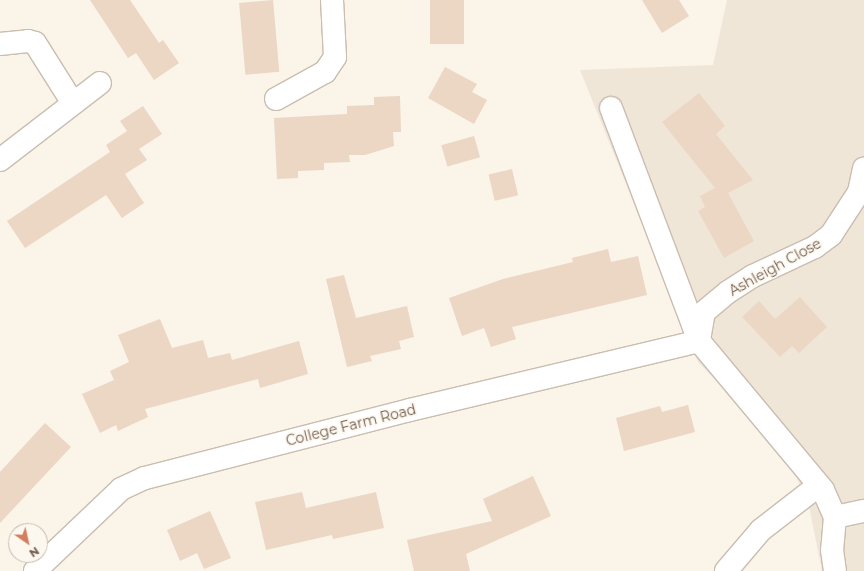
<!DOCTYPE html>
<style>
body{margin:0}
#map{position:relative;width:864px;height:571px;overflow:hidden;background:#faf4e9;font-family:Montserrat,sans-serif}
div>[style]{position:absolute}
[style*='--x']{left:calc(var(--x)*1px);top:calc(var(--y)*1px);width:calc(var(--w)*1px);rotate:calc(var(--a)*1deg)}
.residential>*{inset:0;background:#f0e6d8}
.building>*{inset:0;background:#ecd6c4;transform-origin:0 0}
.roads{filter:drop-shadow(1px 0 #cabdb0) drop-shadow(-1px 0 #cabdb0) drop-shadow(0 1px #cabdb0) drop-shadow(0 -1px #cabdb0)}
.minor>*{height:22px;margin:-11px;padding:0 11px;transform-origin:11px;border-radius:11px;background:#fff}
span{translate:-50% -50%;white-space:nowrap;text-align:center;line-height:1.15;-webkit-text-stroke:3.5px #fdf8ef;paint-order:stroke}
.street-label{font-size:14px;color:#715d50}
.north{position:absolute;left:8px;top:523px;width:40px;height:40px;box-sizing:border-box;background:#fdf8ef;border:1px solid #c5baaf;border-radius:50%;rotate:146deg;font-size:11px;font-weight:700;line-height:16px;text-align:center;color:#715d50}
.north::after{content:'';display:block;margin:auto;width:14px;height:18px;background:#d37e5e;clip-path:polygon(50% 0,100% 100%,50% 72%,0 100%)}
</style>
<div id="map">
<div class="residential">
<div style="clip-path:polygon(727px 0,864px 0,864px 571px,822px 571px,809px 506px,785px 451px,698px 362px,580px 70px,713px 65px)"></div>
</div>
<div class="building">
<div style="clip-path:polygon(90px 0,130px 0,159px 43px,163px 40px,179px 63px,154px 80px,136px 53px,128px 58px)"></div>
<div style="left:273px;top:0;width:72px;height:34px;rotate:85deg"></div>
<div style="left:430px;top:0;width:34px;height:44px"></div>
<div style="clip-path:polygon(642px 0,679px 0,689px 16px,662px 33px)"></div>
<div style="clip-path:polygon(445px 67px,477px 84px,472px 92px,487px 100px,474px 124px,428px 98px)"></div>
<div style="clip-path:polygon(699px 93px,725px 126px,716px 134px,753px 180px,728px 193px,754px 241px,724px 258px,698px 211px,705px 207px,700px 196px,715px 188px,662px 122px)"></div>
<div style="clip-path:polygon(400px 96px,401px 132px,393px 132px,394px 146px,365px 155px,349px 155px,350px 162px,324px 163px,324px 170px,298px 171px,298px 178px,277px 179px,274px 118px,347px 114px,347px 106px,374px 105px,374px 97px)"></div>
<div style="clip-path:polygon(143px 106px,162px 134px,139px 149px,147px 160px,125px 174px,144px 203px,122px 218px,106px 195px,25px 248px,7px 221px,110px 152px,106px 145px,127px 131px,120px 121px)"></div>
<div style="left:474px;top:136px;width:22px;height:34px;rotate:74deg"></div>
<div style="left:512px;top:169px;width:27px;height:24px;rotate:77deg"></div>
<div style="clip-path:polygon(608px 249px,611px 262px,638px 256px,647px 295px,512px 327px,516px 339px,491px 347px,484px 328px,462px 336px,449px 298px,503px 279px,573px 262px,572px 258px)"></div>
<div style="clip-path:polygon(344px 275px,356px 318px,407px 306px,414px 337px,399px 341px,401px 349px,370px 356px,372px 361px,347px 367px,326px 279px)"></div>
<div style="clip-path:polygon(800px 297px,827px 327px,799px 353px,792px 346px,780px 357px,742px 317px,759px 301px,775px 319px)"></div>
<div style="clip-path:polygon(160px 319px,172px 348px,203px 340px,208px 358px,230px 353px,232px 360px,299px 341px,308px 374px,260px 388px,258px 379px,145px 409px,148px 417px,118px 431px,116px 425px,100px 433px,82px 394px,114px 380px,110px 371px,129px 362px,118px 335px)"></div>
<div style="clip-path:polygon(688px 405px,695px 432px,624px 451px,616px 418px,660px 406px,662px 412px)"></div>
<div style="clip-path:polygon(45px 423px,71px 447px,0 523px,0 472px)"></div>
<div style="clip-path:polygon(533px 476px,551px 516px,466px 554px,470px 571px,414px 571px,407px 540px,492px 521px,483px 499px)"></div>
<div style="clip-path:polygon(302px 492px,306px 508px,376px 492px,384px 528px,333px 539px,332px 535px,266px 550px,255px 502px)"></div>
<div style="clip-path:polygon(210px 511px,231px 558px,204px 569px,197px 553px,180px 561px,167px 530px)"></div>
</div>
<div class="roads">
<div class="minor">
<div style="--x:0;--y:44;--w:28;--a:-6"></div>
<div style="--x:28;--y:41;--w:7;--a:16"></div>
<div style="--x:35;--y:43;--w:71;--a:57.7"></div>
<div style="--x:276;--y:99;--w:56;--a:-28.9"></div>
<div style="--x:325;--y:72;--w:18;--a:-56"></div>
<div style="--x:335;--y:57;--w:57;--a:-93"></div>
<div style="--x:611;--y:108;--w:249;--a:69.3"></div>
<div style="--x:699;--y:341;--w:194;--a:50.2"></div>
<div style="--x:823;--y:490;--w:30;--a:66"></div>
<div style="--x:835;--y:517;--w:33;--a:95"></div>
<div style="--x:832;--y:550;--w:21;--a:82"></div>
<div style="--x:0;--y:160;--w:126;--a:-37.6"></div>
<div style="--x:699;--y:340;--w:28;--a:-80"></div>
<div style="--x:704;--y:312;--w:31;--a:-40"></div>
<div style="--x:728;--y:292;--w:30;--a:-33"></div>
<div style="--x:753;--y:276;--w:68;--a:-25.1"></div>
<div style="--x:815;--y:247;--w:20;--a:-37"></div>
<div style="--x:831;--y:235;--w:51;--a:-56.9"></div>
<div style="--x:859;--y:192;--w:24;--a:-78"></div>
<div style="--x:835;--y:517;--w:30;--a:-12"></div>
<div style="--x:35;--y:571;--w:119;--a:-43.6"></div>
<div style="--x:121;--y:489;--w:26;--a:-25"></div>
<div style="--x:145;--y:478;--w:274;--a:-14.4"></div>
<div style="--x:410;--y:410;--w:297;--a:-13.4"></div>
<div style="--x:726;--y:571;--w:54;--a:-49.5"></div>
<div style="--x:761;--y:530;--w:73;--a:-37.8"></div>
</div>
</div>
<div class="street-label">
<span style="left:775px;top:267px;rotate:-29deg">Ashleigh Close</span>
<span style="left:351px;top:425px;rotate:-14deg">College Farm Road</span>
</div>
<div class="north">N</div>
</div>
